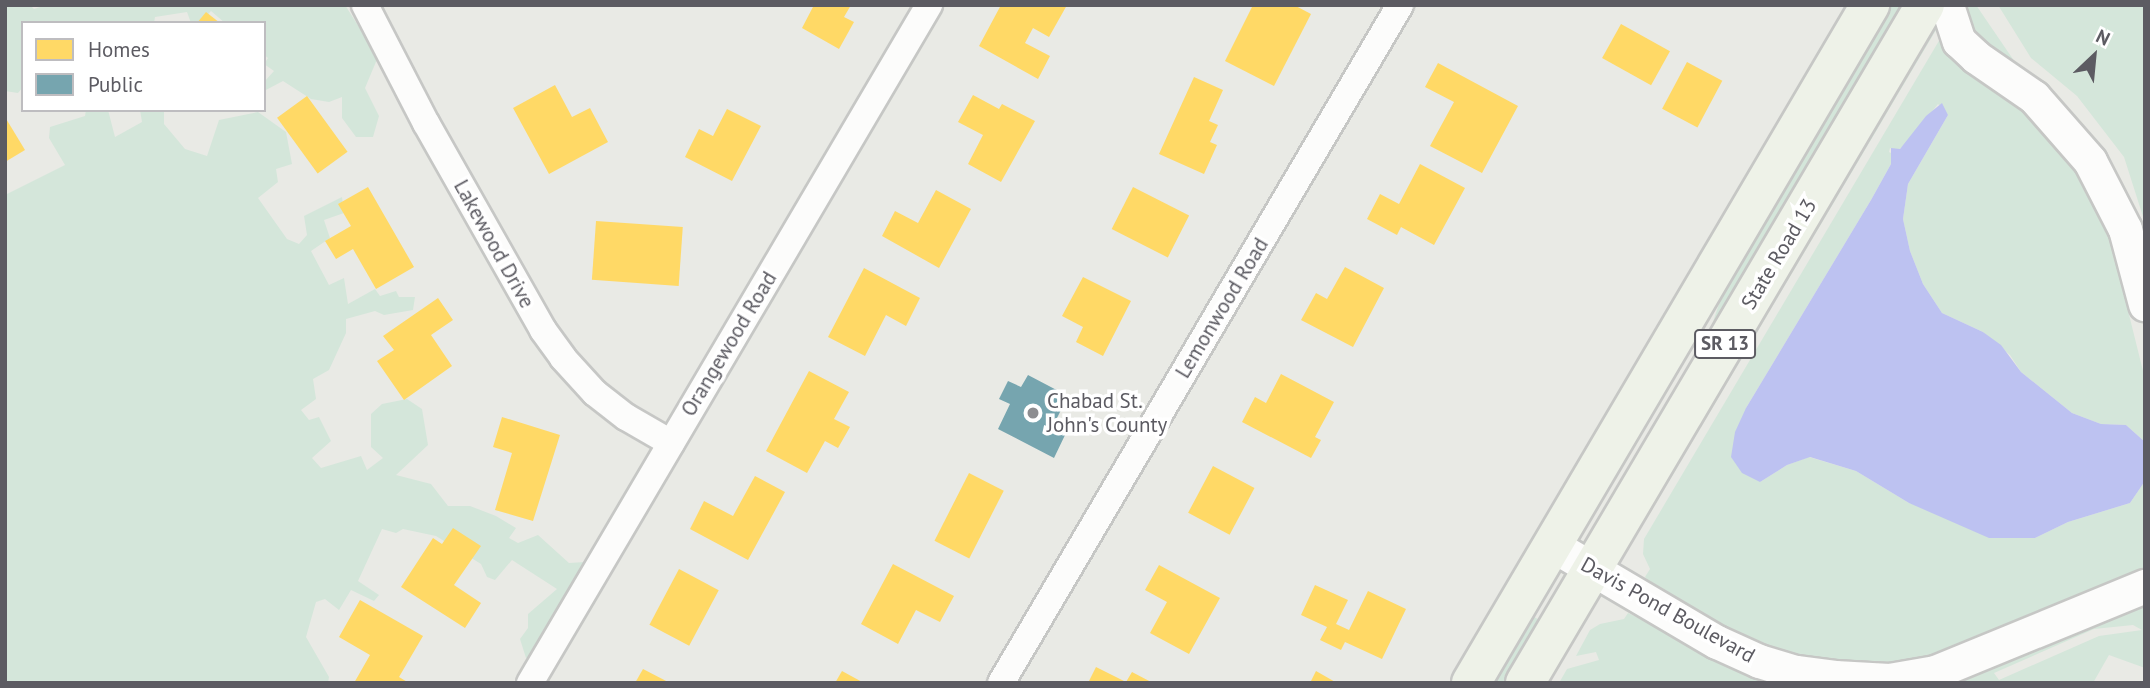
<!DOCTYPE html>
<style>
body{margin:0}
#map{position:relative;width:2150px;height:688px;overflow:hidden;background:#e9eae5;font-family:"PT Sans",sans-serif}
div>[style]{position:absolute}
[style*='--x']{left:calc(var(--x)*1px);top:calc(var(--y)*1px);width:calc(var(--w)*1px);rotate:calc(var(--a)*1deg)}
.green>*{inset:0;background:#d4e6da}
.water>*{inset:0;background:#bdc2f1}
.homes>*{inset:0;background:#ffd966;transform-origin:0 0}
.public>*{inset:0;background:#76a5af}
.roads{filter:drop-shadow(2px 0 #c6c7c5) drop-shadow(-2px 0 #c6c7c5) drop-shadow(0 2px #c6c7c5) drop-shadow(0 -2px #c6c7c5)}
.minor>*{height:26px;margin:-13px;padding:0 13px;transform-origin:13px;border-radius:13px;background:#fcfcfb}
.tertiary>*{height:33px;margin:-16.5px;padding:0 16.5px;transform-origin:16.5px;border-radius:16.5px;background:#fcfcfb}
.primary>*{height:38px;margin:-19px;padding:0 19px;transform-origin:19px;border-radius:19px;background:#eef2e8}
.dots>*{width:19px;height:19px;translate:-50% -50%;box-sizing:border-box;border:4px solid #fff;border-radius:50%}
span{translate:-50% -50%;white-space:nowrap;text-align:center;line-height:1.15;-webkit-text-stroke:7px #fff;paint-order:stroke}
.shield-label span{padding:2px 5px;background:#fff;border:2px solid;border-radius:5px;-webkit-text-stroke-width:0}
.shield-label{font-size:19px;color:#5c5b62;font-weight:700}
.street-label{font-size:21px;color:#5c5b62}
.poi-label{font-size:21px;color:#5c5b62}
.left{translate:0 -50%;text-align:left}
.frame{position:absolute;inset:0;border:7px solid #5c5b62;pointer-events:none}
.legend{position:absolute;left:21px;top:21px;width:245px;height:91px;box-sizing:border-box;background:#fff;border:2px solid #bebdc0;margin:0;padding:9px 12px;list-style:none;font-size:21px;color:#5c5b62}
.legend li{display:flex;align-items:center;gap:14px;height:35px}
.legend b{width:35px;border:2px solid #bebdc0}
.north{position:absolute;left:2059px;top:21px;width:70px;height:70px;-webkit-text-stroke:5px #fff;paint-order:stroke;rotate:26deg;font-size:19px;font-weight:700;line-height:28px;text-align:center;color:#5c5b62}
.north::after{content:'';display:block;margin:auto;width:24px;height:32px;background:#5c5b62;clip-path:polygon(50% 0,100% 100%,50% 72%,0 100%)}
</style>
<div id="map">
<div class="green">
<div style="clip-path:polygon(5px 5px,30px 5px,34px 9px,46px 5px,345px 5px,378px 57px,365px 88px,379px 116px,373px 137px,356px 137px,342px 118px,342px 97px,329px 102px,311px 99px,283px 81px,264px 91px,264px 82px,274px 71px,264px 64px,268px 58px,264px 55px,264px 23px,225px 23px,211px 11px,200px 23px,191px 23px,187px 12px,155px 17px,154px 23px,23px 23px,23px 87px,18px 93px,5px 91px)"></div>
<div style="clip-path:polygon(1887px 5px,1907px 5px,1708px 337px,1729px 274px)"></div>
<div style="clip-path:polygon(1958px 5px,1976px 5px,2019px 68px,2078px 121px,2107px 163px,1978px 43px,1978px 35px,1970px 34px)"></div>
<div style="clip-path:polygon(1998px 5px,2145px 5px,2145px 223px,2124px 157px,2077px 96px,2031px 58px)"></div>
<div style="clip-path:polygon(1935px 23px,1939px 25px,1911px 72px,1646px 520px,1643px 519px)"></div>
<div style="clip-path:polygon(1943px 34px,1958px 64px,1965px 62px,2061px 140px,2107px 226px,2145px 379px,2145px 442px,2126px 425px,2101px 424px,2072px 413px,2021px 372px,2010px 355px,1983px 332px,1942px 313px,1923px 284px,1910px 251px,1903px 219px,1908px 184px,1948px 115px,1938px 104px,1906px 144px,1897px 151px,1890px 148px,1889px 152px,1893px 154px,1891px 164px,1871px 200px,1746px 408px,1760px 482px,1787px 465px,1809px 457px,1856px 471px,1909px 503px,2035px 538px,2068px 522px,2130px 503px,2145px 481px,2145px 571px,2066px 599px,2014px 625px,1929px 657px,1859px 666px,1781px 655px,1692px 612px,1680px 600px,1654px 588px,1645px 577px,1650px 569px,1643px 554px,1644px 539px)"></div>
<div style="clip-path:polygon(86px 110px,108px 110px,115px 137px,142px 122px,140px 110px,164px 110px,164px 124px,185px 149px,207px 156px,219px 120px,258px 112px,286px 132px,292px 164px,276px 169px,278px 182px,258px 198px,287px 239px,299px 244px,307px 235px,304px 216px,342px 197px,344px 213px,324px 220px,330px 238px,311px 251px,329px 285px,344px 278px,348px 304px,375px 289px,380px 296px,396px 291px,399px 297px,415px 297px,413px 310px,384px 315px,375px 311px,346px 319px,346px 333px,329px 370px,313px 379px,316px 399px,301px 410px,309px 420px,319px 417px,331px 441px,312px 458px,321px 468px,361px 456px,367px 470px,383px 458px,371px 447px,371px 414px,382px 404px,407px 399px,422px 409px,428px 445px,396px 475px,431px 484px,448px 506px,470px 506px,496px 516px,516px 528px,509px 538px,518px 543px,538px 535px,569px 563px,585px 562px,531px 656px,526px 658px,520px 639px,528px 628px,528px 614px,557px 589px,512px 560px,495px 580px,487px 577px,481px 564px,436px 536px,403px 529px,396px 533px,382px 529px,358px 581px,379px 595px,374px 601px,351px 590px,339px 610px,325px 599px,316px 602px,306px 637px,329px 677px,328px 683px,5px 683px,5px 195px,65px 165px,49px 138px,50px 127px,85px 116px)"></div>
<div style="clip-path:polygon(evenodd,2145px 603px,2145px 668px,2109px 655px,2093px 683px,1945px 683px,2024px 655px,2107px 615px,2145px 603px,2133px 625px,2142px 630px,2099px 636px,1999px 680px,1994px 673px,2094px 629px,2133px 625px)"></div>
<div style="clip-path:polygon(1528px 613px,1544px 623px,1508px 683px,1487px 683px)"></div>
<div style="clip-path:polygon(1628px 613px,1691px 643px,1743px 674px,1768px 683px,1559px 683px,1567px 669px,1599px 660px,1596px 652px,1576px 656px,1590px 630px,1600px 624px,1624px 619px)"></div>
</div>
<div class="water">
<div style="clip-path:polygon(1942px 103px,1948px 115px,1908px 184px,1903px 219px,1910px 251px,1923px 284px,1942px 313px,1983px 332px,2001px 345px,2021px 372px,2072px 413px,2101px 424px,2126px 425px,2145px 442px,2145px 481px,2130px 503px,2068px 522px,2035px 538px,1989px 538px,1909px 503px,1856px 471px,1810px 457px,1787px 465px,1760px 482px,1742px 473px,1731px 457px,1735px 432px,1746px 408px,1871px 200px,1891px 164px,1891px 148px,1900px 149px,1926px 116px)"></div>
</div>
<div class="homes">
<div style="clip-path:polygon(814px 5px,851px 5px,844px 17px,854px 22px,839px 49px,802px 28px)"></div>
<div style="clip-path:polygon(1001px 5px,1067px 5px,1049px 37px,1033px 28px,1025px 43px,1050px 56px,1038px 79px,979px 46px)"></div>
<div style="clip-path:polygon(1253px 5px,1294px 5px,1311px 14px,1274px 86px,1225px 61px)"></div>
<div style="clip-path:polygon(206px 12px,220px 23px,197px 23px)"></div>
<div style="left:1621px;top:24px;width:56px;height:39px;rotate:29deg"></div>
<div style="left:1687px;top:62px;width:40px;height:53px;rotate:28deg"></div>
<div style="clip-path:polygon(1438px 63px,1518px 106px,1482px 173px,1430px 146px,1454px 102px,1425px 87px)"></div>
<div style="clip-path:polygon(1194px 77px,1223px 90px,1209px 121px,1218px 125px,1210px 142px,1217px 145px,1204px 174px,1159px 154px)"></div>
<div style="clip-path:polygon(555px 85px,572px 117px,590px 108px,608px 142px,549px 174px,513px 108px)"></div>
<div style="clip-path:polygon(973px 95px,999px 109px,1002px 104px,1035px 121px,1001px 182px,968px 164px,983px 135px,958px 122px)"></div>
<div style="left:307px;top:96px;width:69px;height:37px;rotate:54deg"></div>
<div style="clip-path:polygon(727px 109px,761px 126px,732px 181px,685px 157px,699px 129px,713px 136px)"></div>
<div style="clip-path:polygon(5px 117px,25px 150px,5px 162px)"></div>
<div style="clip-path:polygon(1420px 164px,1465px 188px,1434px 245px,1401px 227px,1397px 235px,1367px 219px,1380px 194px,1399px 204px)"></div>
<div style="clip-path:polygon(368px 187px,414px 267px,376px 289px,353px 249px,336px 259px,325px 241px,351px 226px,338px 204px)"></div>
<div style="left:1133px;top:187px;width:63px;height:47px;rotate:27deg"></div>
<div style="clip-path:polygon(936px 190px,971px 209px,939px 268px,882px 236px,895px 211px,918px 223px)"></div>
<div style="left:596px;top:221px;width:87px;height:59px;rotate:4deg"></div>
<div style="clip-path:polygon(1345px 267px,1384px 288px,1353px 347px,1301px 320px,1316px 293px,1327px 299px)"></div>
<div style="clip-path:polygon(864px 268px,920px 298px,906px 326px,886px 315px,865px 356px,828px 337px)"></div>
<div style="clip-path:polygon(1083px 277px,1131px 301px,1103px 356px,1076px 342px,1083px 327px,1062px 316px)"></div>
<div style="clip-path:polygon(438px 298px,453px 320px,431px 335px,452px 366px,404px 400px,377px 361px,394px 350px,383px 336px)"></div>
<div style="clip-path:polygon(809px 371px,849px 392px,834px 419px,850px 427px,838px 448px,825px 441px,807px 473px,766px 451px)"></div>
<div style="clip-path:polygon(1281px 374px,1334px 402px,1315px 437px,1321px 440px,1311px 458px,1242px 422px,1255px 397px,1266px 403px)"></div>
<div style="clip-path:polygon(502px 417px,560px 435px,533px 521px,495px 510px,512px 453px,493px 447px)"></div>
<div style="left:1213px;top:466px;width:47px;height:53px;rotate:28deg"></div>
<div style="left:969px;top:473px;width:39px;height:76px;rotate:27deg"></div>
<div style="clip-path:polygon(755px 476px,785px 492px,748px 560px,690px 529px,704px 501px,733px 516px)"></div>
<div style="clip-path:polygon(453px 528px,481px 546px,454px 585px,481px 603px,465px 628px,401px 587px,433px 538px,442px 544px)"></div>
<div style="clip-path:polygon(893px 564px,954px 596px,940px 622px,916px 610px,898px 644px,861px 624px)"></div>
<div style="clip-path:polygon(1159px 565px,1220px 598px,1189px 654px,1150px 633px,1167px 602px,1145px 590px)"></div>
<div style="left:679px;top:569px;width:45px;height:63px;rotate:28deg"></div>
<div style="clip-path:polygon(1315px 585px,1348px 600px,1336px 624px,1349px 630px,1368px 591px,1406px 609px,1382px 659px,1345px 642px,1341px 650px,1320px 640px,1327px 627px,1301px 615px)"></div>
<div style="clip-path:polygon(360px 600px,423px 636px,399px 677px,409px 683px,354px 683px,370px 655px,339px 637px)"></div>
<div style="clip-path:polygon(1096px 667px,1126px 682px,1132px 672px,1153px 683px,1088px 683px)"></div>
<div style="clip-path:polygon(643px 669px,670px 683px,635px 683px)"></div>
<div style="clip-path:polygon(842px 671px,864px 683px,835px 683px)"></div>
<div style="clip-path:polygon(1316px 671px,1337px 683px,1310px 683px)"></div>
</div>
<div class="public">
<div style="clip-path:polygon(1028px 375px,1068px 396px,1053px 426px,1066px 433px,1054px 458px,998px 429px,1010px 404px,999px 399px,1008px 381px,1021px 387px)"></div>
</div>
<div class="roads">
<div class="minor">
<div style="--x:365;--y:5;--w:133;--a:62.7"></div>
<div style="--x:426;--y:123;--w:238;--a:60.5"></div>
<div style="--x:543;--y:330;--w:34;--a:54"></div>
<div style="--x:563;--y:358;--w:47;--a:47.6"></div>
<div style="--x:595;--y:393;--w:39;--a:38"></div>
<div style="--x:626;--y:417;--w:52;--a:30"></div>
<div style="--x:530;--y:683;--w:787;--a:-59.52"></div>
<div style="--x:1001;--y:683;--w:787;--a:-59.52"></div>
</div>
<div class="tertiary">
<div style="--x:1947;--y:5;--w:38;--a:72"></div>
<div style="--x:1959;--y:41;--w:23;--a:43"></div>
<div style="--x:1976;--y:57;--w:70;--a:34.6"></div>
<div style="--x:2034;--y:97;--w:85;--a:48.8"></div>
<div style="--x:2090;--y:161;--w:76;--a:62.8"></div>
<div style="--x:2125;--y:229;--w:78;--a:75.1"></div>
<div style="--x:1552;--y:545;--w:191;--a:30.5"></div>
<div style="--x:1717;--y:642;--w:46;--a:24.3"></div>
<div style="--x:1759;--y:661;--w:39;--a:17"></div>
<div style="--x:1796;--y:672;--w:39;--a:7"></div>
<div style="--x:1835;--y:677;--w:54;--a:3.2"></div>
<div style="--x:1889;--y:680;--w:47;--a:-9.9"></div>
<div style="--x:1935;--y:672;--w:227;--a:-22.3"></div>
</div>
<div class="primary">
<div style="--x:1471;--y:683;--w:787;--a:-59.52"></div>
<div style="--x:1525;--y:683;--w:787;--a:-59.46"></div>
</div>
</div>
<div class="dots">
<div style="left:1033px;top:413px;background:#8d8d90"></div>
</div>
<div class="shield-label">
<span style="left:1725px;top:344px">SR 13</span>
</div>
<div class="street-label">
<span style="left:494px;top:244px;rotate:61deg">Lakewood Drive</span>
<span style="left:1779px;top:254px;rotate:-59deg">State Road 13</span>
<span style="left:1222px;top:308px;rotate:-59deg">Lemonwood Road</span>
<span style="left:729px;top:344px;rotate:-59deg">Orangewood Road</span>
<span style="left:1668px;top:610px;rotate:29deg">Davis Pond Boulevard</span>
</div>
<div class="poi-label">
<span class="left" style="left:1047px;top:413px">Chabad St.<br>John's County</span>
</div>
<div class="frame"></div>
<ul class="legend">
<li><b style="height:19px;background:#ffd966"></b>Homes</li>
<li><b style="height:19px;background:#76a5af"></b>Public</li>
</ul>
<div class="north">N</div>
</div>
